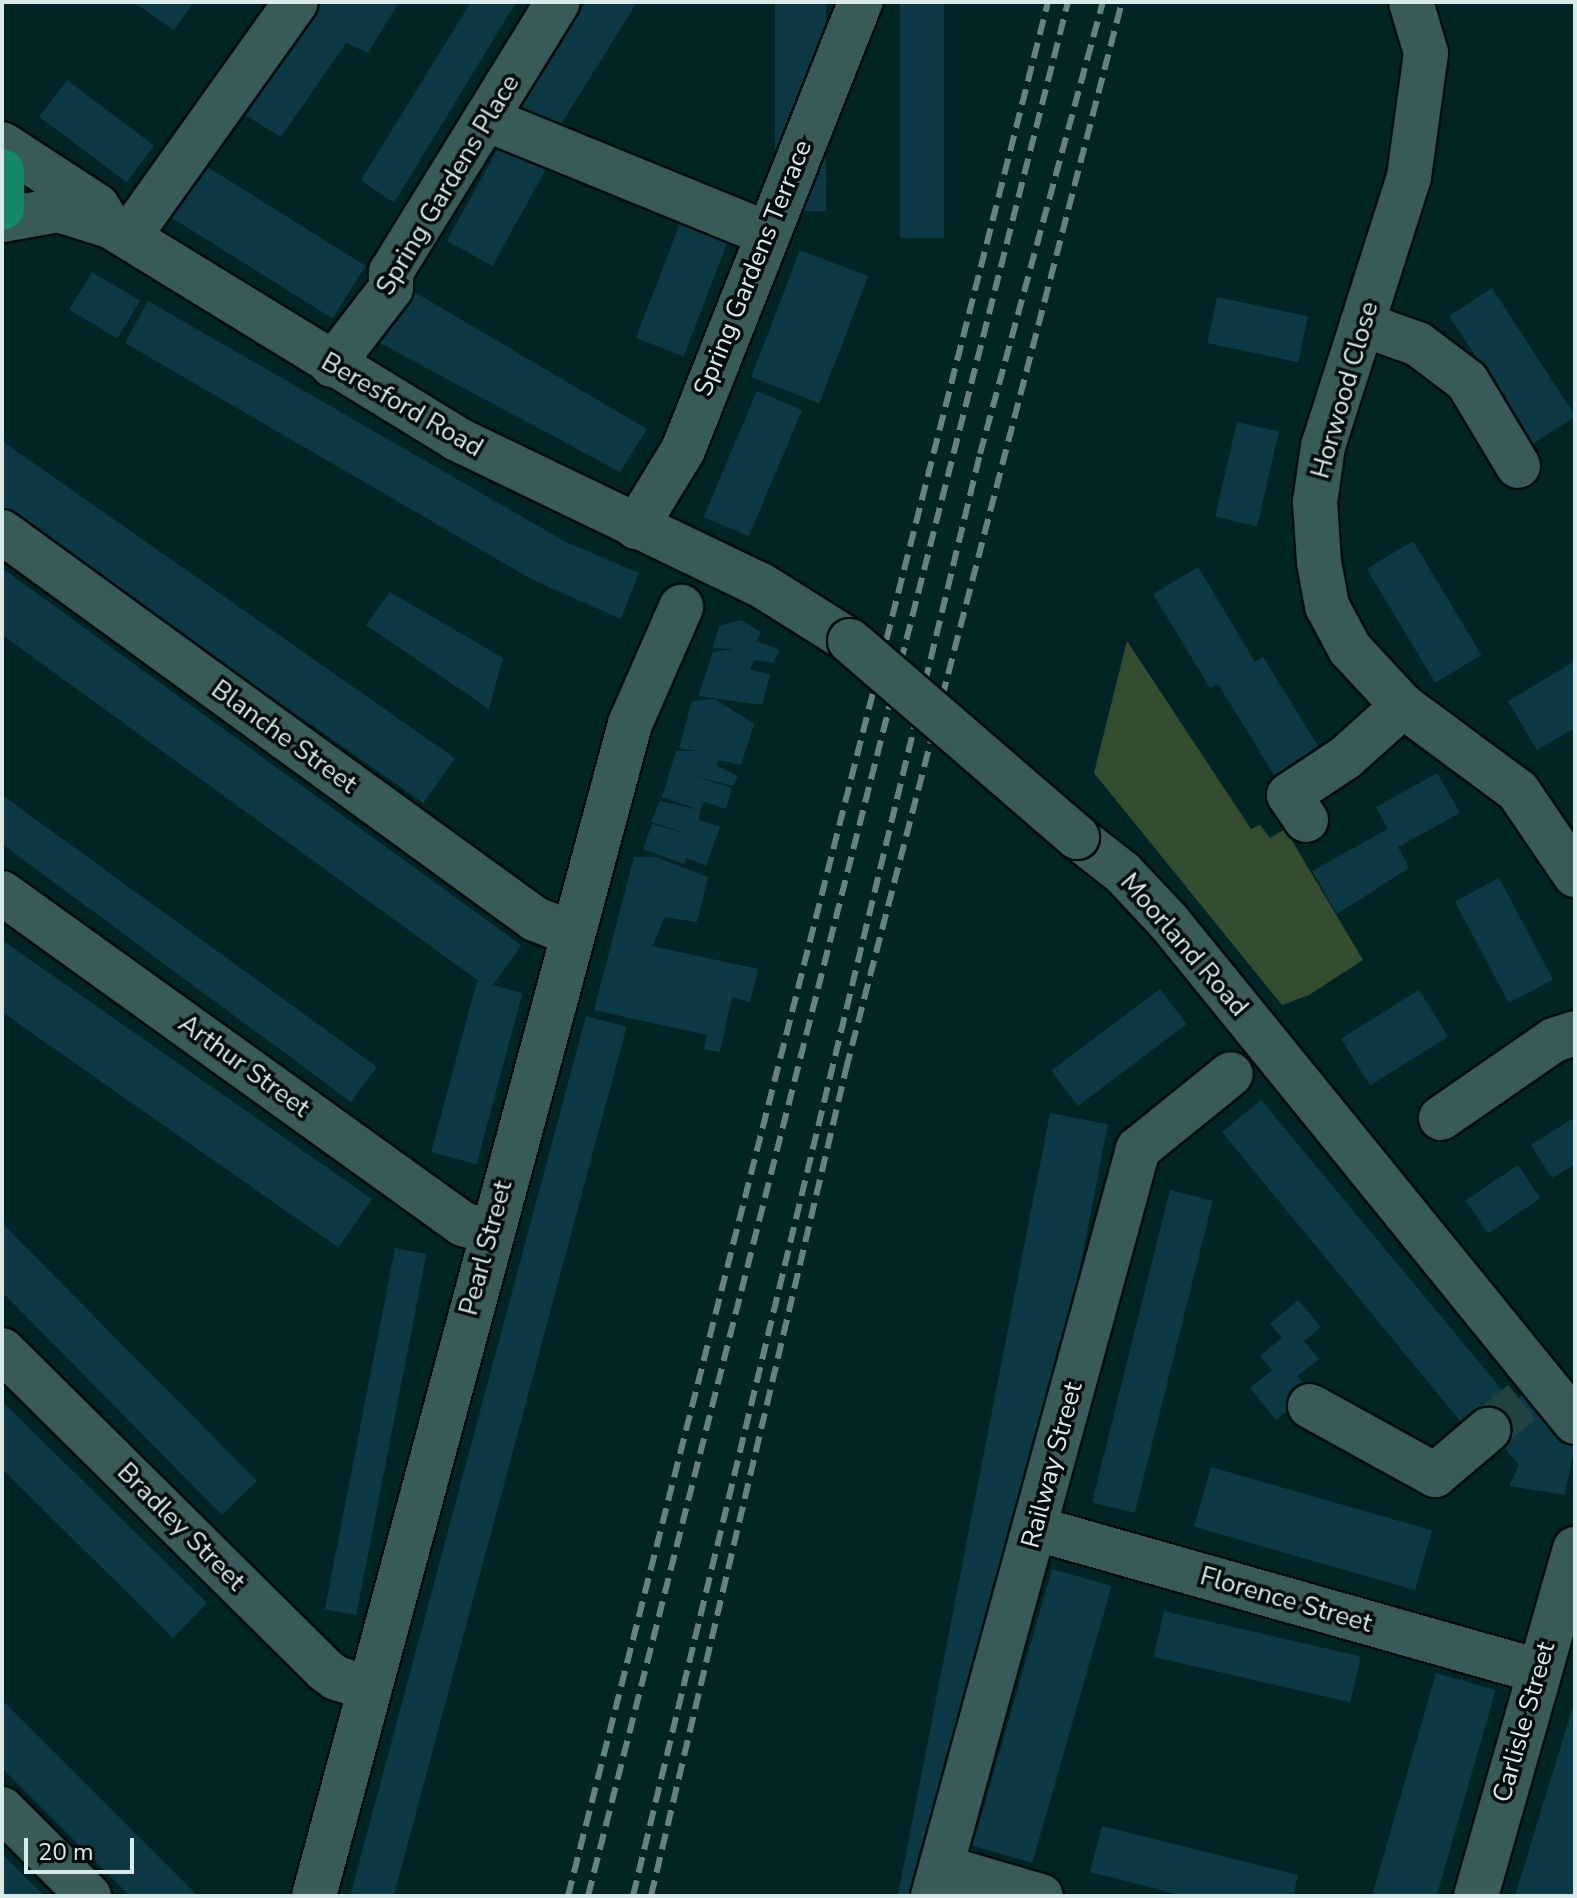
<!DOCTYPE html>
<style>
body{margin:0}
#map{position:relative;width:1577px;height:1898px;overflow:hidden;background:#002524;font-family:"Nunito Sans",sans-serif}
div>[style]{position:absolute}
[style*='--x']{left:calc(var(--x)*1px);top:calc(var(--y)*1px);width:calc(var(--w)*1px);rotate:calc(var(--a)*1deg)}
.green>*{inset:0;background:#344c2f}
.building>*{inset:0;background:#0d3944;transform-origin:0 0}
.minor-tunnel>*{height:44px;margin-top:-22px;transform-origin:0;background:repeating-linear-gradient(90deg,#204342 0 44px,transparent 0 66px)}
.roads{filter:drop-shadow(2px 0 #000d0c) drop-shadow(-2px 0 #000d0c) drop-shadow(0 2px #000d0c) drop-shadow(0 -2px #000d0c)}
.minor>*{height:44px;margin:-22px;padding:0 22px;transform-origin:22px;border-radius:22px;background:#385b5a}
.major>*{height:44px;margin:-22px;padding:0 22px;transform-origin:22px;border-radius:22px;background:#16866b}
.rail>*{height:6px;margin-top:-3px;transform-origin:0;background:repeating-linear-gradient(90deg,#668382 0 16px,transparent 0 24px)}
.bridges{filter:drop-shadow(2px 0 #000d0c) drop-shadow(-2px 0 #000d0c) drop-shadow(0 2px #000d0c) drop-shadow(0 -2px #000d0c)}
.minor-bridge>*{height:44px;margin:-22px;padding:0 22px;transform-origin:22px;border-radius:22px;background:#385b5a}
span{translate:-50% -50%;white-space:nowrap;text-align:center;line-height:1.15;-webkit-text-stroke:7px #010b0b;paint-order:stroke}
.street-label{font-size:26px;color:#d8ebea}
.frame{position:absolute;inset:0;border:4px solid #d8ebea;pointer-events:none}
.scale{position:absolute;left:24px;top:1838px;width:110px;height:36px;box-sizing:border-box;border:4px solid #d8ebea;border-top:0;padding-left:10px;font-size:24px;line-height:28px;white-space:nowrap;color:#d8ebea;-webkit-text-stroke:6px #010b0b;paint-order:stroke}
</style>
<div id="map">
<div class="green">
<div style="clip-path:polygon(1127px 641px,1251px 829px,1260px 825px,1270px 838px,1285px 829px,1363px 960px,1309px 995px,1282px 1005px,1094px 773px)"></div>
</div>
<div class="building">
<div style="clip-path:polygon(133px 2px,194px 2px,174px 30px)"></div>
<div style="clip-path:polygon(310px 2px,399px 2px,368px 53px,346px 43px,281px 137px,237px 110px)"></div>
<div style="clip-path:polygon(471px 2px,516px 2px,394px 203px,361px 180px)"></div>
<div style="clip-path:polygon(586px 2px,637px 2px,550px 142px,513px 119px)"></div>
<div style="left:775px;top:2px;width:51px;height:209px"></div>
<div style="left:900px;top:2px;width:44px;height:236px"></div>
<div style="left:67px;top:80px;width:109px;height:46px;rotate:37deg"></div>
<div style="left:506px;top:134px;width:52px;height:122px;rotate:29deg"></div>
<div style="left:201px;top:163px;width:194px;height:62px;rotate:32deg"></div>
<div style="left:684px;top:213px;width:51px;height:134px;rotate:21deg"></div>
<div style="left:800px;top:250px;width:73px;height:136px;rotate:21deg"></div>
<div style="left:92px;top:272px;width:56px;height:44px;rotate:31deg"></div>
<div style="left:1492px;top:288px;width:153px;height:51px;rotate:57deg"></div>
<div style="clip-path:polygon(411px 290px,647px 429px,620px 472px,380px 343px)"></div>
<div style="left:1217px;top:297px;width:93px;height:47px;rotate:12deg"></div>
<div style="clip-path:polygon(148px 301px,566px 542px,639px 573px,621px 619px,533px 580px,125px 343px)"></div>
<div style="left:757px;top:391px;width:49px;height:137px;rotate:23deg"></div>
<div style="left:1237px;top:422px;width:43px;height:97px;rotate:13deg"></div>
<div style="left:2px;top:441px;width:553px;height:55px;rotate:35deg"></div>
<div style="left:1413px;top:541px;width:133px;height:54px;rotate:59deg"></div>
<div style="clip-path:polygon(1198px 567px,1255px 662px,1263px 657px,1321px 751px,1276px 778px,1218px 684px,1210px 688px,1153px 594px)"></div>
<div style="left:2px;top:568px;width:642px;height:54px;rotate:36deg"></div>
<div style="clip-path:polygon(390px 592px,503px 658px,489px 709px,366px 625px)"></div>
<div style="clip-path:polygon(741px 620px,761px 632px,756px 641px,780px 650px,773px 663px,754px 660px,750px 669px,770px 675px,762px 705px,698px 696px,713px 652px,735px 649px,713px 648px,719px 626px)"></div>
<div style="clip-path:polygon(1575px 661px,1575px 728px,1537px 750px,1508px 701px)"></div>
<div style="clip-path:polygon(715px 699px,754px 724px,741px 765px,720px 760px,716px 765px,738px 776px,733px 786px,693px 776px,732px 788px,726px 809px,705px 802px,700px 810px,699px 820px,720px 827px,706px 866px,687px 858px,684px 864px,643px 849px,652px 824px,692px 835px,651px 822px,660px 801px,700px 810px,662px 797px,676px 751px,697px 751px,679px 748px,692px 701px)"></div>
<div style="clip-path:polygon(1437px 773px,1460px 813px,1398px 847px,1409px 868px,1337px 914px,1312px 871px,1388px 829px,1376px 807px)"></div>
<div style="clip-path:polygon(2px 795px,377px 1067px,351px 1102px,2px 844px)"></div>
<div style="clip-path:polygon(634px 857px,656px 857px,708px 877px,697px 922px,665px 917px,652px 946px,758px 969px,750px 1002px,732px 997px,720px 1052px,704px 1049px,707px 1035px,594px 1010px)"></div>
<div style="left:1499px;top:878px;width:115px;height:50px;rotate:62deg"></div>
<div style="left:2px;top:940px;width:452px;height:59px;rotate:35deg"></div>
<div style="left:477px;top:981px;width:47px;height:177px;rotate:15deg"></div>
<div style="left:1160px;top:989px;width:44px;height:136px;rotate:53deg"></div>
<div style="left:1419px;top:990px;width:55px;height:92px;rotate:58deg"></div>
<div style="left:586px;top:1016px;width:42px;height:911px;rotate:15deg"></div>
<div style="clip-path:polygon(1261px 1100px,1513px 1403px,1531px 1387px,1575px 1443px,1565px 1495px,1509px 1486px,1519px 1465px,1483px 1424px,1471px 1434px,1222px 1132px)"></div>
<div style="left:1050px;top:1113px;width:59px;height:810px;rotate:11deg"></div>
<div style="clip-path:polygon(1575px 1117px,1575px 1164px,1552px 1178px,1531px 1145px)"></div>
<div style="left:1518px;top:1165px;width:40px;height:63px;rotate:56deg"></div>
<div style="left:1170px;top:1190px;width:44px;height:322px;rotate:14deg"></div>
<div style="clip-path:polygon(2px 1223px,257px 1481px,222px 1515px,2px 1292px)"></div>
<div style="left:395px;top:1248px;width:32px;height:368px;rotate:11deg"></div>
<div style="clip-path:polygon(1298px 1300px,1321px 1327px,1304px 1341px,1319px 1359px,1297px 1376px,1311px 1392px,1276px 1420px,1250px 1388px,1272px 1370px,1260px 1356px,1282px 1338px,1270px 1324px)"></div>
<div style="clip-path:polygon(2px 1401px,207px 1603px,173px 1638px,2px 1469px)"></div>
<div style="left:1211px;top:1467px;width:230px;height:62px;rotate:16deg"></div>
<div style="left:1052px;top:1569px;width:62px;height:288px;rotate:16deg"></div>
<div style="left:1164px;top:1611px;width:202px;height:47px;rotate:13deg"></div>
<div style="left:1436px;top:1673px;width:62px;height:232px;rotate:16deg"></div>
<div style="clip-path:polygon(2px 1700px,198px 1896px,130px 1896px,2px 1768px)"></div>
<div style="clip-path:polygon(1574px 1703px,1575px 1896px,1515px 1896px)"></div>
<div style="clip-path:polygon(1102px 1826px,1298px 1875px,1293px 1896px,1184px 1896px,1090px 1872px)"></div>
<div style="clip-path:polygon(2px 1854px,44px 1896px,2px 1896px)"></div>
</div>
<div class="minor-tunnel">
<div style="--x:1488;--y:1430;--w:72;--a:-39.4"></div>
</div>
<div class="roads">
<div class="minor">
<div style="--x:1411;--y:2;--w:53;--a:73.6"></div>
<div style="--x:1426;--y:53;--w:125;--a:97.8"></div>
<div style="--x:1409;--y:177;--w:282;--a:107.7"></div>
<div style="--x:1323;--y:446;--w:57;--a:98.1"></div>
<div style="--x:1315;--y:502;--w:60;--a:86.2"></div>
<div style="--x:1319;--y:562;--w:45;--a:79.7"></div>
<div style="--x:1327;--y:606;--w:49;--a:61.9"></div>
<div style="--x:1350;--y:649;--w:78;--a:47.1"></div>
<div style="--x:1403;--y:706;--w:143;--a:36.5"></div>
<div style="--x:1518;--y:791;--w:102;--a:55.8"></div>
<div style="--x:486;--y:119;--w:302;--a:22.2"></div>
<div style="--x:2;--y:144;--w:113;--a:33.1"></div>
<div style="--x:97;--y:206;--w:13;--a:58"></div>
<div style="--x:2;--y:220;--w:57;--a:-10.1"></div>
<div style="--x:58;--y:210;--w:54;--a:17.1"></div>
<div style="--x:110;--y:226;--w:407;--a:31.5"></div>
<div style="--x:457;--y:439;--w:337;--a:25.7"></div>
<div style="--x:761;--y:585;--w:105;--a:32.2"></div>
<div style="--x:129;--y:236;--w:287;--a:-54.5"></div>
<div style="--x:1362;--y:324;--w:59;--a:19.7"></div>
<div style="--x:1418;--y:344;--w:61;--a:37.1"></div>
<div style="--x:1467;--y:381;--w:99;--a:59"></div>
<div style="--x:332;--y:365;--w:97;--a:-52.5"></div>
<div style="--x:391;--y:288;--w:16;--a:-90"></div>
<div style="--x:391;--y:272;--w:317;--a:-58.3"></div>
<div style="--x:636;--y:527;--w:90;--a:-58.6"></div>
<div style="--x:683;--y:450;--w:482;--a:-68.4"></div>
<div style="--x:2;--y:532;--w:659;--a:35.98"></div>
<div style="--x:535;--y:919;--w:39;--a:21"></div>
<div style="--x:1306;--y:820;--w:30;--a:-124"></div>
<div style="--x:1289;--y:795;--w:67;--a:-33.5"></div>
<div style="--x:1345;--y:758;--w:78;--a:-41.9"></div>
<div style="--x:1077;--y:837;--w:58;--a:38"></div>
<div style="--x:1123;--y:873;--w:67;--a:46.8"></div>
<div style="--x:1169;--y:922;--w:644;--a:50.92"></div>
<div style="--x:2;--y:893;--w:568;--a:35.68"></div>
<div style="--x:463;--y:1224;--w:28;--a:17"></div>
<div style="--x:1441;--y:1118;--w:137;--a:-34.6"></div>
<div style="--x:1554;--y:1040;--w:22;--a:-18"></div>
<div style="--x:2;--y:1350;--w:455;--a:44.7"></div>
<div style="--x:325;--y:1670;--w:14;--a:36"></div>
<div style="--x:336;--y:1678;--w:34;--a:17"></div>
<div style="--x:1310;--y:1406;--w:143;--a:28.9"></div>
<div style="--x:1435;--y:1475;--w:70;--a:-40.3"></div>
<div style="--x:1034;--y:1528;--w:524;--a:15.84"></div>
<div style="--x:2;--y:1809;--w:123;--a:45"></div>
<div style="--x:941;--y:1867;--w:104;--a:16.2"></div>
<div style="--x:314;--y:1896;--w:1214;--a:-74.91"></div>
<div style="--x:630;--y:724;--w:128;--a:-66.4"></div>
<div style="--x:933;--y:1896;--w:775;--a:-74.65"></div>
<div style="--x:1138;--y:1149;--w:119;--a:-38.9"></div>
<div style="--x:1476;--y:1896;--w:361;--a:-74.1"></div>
</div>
<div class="major">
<div style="--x:2;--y:171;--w:37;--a:90"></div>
</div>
</div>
<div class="rail">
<div style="--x:568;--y:1896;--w:1954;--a:-75.78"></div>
<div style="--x:588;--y:1896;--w:1954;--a:-75.78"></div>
<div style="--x:633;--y:1896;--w:1483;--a:-76.47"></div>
<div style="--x:980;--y:454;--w:468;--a:-74.8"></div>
<div style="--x:651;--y:1896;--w:850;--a:-76.73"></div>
<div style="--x:846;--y:1069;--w:1102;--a:-75.5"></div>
</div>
<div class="bridges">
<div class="minor-bridge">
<div style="--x:850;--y:641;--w:300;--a:40.8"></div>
</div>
</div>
<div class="street-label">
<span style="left:448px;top:185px;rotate:-59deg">Spring Gardens Place</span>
<span style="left:753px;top:268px;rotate:-68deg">Spring Gardens Terrace</span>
<span style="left:1345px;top:390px;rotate:-74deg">Horwood Close</span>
<span style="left:402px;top:405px;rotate:30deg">Beresford Road</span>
<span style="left:284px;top:737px;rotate:36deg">Blanche Street</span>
<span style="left:1184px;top:945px;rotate:49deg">Moorland Road</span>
<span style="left:244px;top:1066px;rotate:36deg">Arthur Street</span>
<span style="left:486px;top:1248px;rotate:-75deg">Pearl Street</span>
<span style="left:1052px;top:1465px;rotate:-75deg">Railway Street</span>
<span style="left:181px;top:1527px;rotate:45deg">Bradley Street</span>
<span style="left:1286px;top:1600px;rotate:16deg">Florence Street</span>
<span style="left:1524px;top:1722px;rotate:-74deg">Carlisle Street</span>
</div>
<div class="frame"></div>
<div class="scale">20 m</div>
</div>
